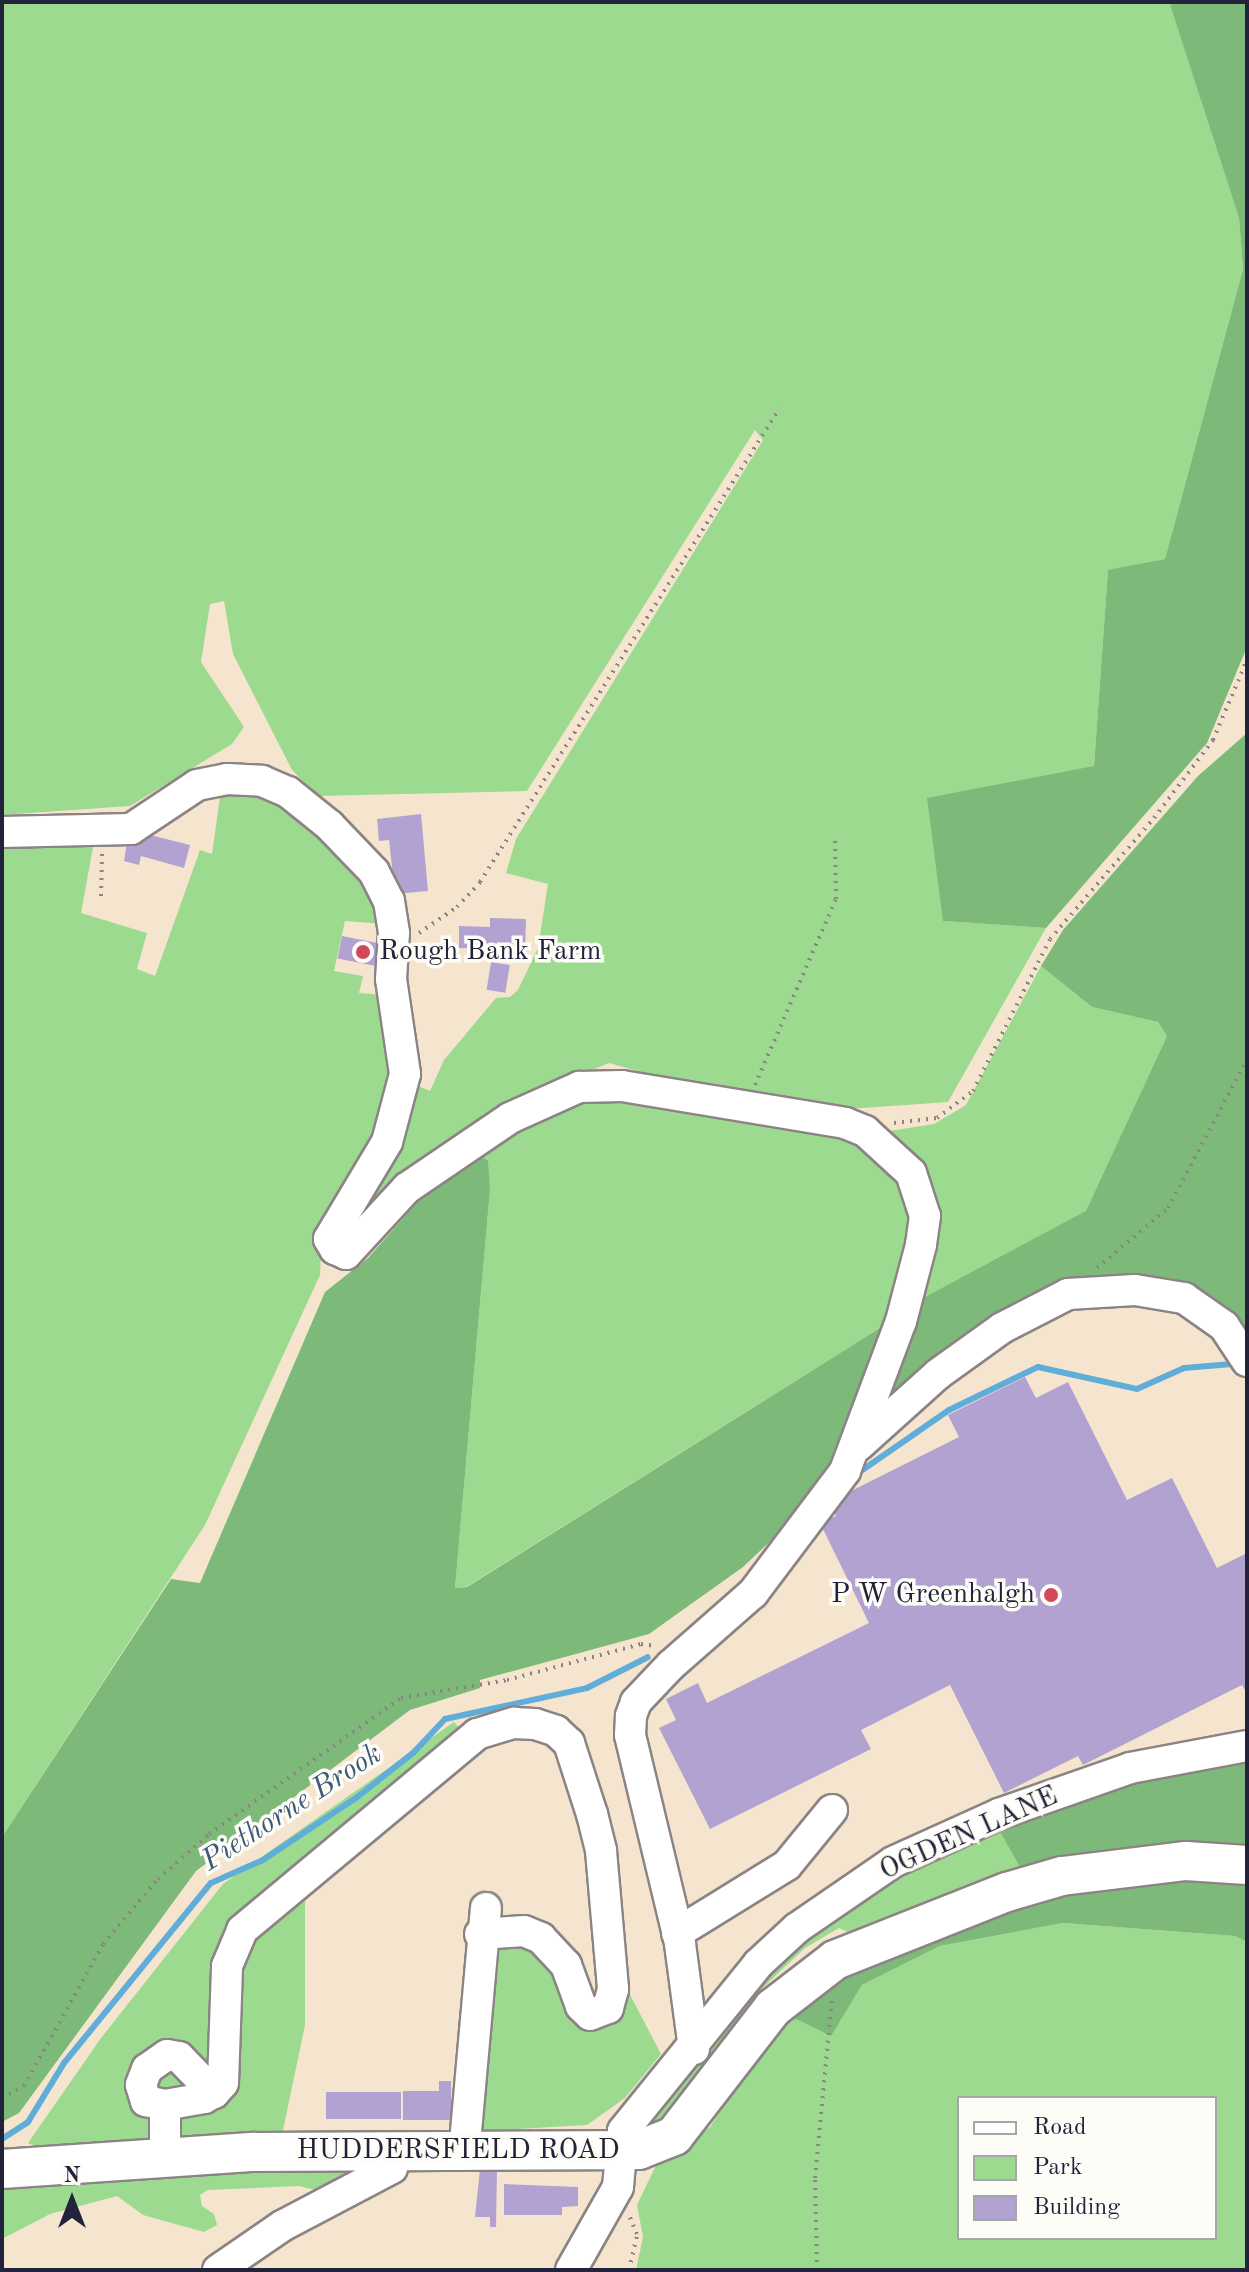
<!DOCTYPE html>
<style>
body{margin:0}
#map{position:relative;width:1249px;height:2272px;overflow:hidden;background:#f6e5ce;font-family:"Old Standard TT",serif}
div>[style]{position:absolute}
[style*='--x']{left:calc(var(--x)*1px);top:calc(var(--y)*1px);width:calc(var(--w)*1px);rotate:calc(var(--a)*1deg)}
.green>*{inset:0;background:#9cda8f}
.forest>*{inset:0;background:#7dba7a}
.stream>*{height:6px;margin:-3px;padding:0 3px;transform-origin:3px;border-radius:3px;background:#60add9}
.building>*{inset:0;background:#b1a2d1;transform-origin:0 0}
.path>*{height:4px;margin-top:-2px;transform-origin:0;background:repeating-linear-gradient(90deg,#8c8484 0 2px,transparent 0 8px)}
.roads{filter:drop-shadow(2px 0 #8c8484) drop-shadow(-2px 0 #8c8484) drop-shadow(0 2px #8c8484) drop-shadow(0 -2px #8c8484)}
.minor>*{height:30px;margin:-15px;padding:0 15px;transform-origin:15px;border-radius:15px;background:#fff}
.major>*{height:38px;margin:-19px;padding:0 19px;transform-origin:19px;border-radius:19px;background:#fff}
.dots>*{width:22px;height:22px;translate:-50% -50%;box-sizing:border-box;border:4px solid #fdfcf7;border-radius:50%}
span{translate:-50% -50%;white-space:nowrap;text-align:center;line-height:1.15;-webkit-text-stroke:7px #fdfcf7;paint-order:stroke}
.poi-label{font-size:28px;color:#22223b}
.left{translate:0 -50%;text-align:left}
.right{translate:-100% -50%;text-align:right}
.street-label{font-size:28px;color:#22223b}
.water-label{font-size:30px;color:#3b5a7a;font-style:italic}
.frame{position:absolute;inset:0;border:4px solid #22223b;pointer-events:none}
.legend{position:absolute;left:957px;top:2096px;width:260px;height:144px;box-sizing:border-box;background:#fdfcf7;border:2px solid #a5a5ac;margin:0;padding:10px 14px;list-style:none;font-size:24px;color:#22223b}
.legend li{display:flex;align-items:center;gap:16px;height:40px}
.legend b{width:40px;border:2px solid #a5a5ac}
.north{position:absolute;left:32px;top:2160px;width:80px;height:80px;-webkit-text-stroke:6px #fdfcf7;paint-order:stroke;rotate:0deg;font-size:22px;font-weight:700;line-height:32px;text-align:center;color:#22223b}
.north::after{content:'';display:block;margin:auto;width:28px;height:36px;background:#22223b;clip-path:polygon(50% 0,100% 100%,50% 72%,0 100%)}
</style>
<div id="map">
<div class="green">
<div style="clip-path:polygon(2px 2px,1169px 2px,1239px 218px,1243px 269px,1165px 559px,1108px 571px,1094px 766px,943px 921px,1046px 928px,948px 1102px,848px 1109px,702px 1089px,609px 1063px,519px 1100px,346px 1240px,416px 1085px,430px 1091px,444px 1060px,496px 998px,510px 997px,518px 990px,538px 948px,548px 884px,506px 873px,516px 839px,763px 440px,755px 430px,527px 791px,318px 796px,292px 770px,233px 654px,224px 601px,210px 604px,201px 662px,244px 727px,232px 744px,130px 806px,2px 815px)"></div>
<div style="clip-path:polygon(221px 790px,284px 794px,381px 897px,385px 924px,345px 921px,334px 971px,363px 976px,359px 993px,387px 995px,396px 1099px,321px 1253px,320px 1275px,205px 1525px,2px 1837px,2px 839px,94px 842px,81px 913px,147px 933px,137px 969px,155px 976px,200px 850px,212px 854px)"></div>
<div style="clip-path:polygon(1041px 966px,1092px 1007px,1158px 1022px,1167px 1036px,1086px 1212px,923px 1298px,931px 1232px,883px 1132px,934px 1124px,966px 1105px)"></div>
<div style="clip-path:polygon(585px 1092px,811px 1121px,880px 1152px,912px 1197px,906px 1262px,883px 1326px,466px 1587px,455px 1588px,490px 1190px,476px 1152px)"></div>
<div style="clip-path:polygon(454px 1722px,477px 1747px,305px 1898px,305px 2025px,282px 2135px,43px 2149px,28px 2143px,101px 2038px,223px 1884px)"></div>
<div style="clip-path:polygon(995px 1823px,1021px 1869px,850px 1933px,839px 1928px,805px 1948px,753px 1997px,694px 2084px,652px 2127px,654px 2116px,769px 1962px,887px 1878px)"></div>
<div style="clip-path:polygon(evenodd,1063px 1923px,1235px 1936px,1247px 1942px,1247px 2270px,636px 2270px,643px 2237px,637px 2205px,657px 2163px,710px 2127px,784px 2013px,831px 2035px,862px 1985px,940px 1946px,1063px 1923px,959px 2098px,1215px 2098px,1215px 2238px,959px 2238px,959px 2098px)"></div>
<div style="clip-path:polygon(493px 1943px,544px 1946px,580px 2013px,626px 1987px,661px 2054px,625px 2098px,587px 2125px,479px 2131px)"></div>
<div style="clip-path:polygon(379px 2164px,328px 2193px,299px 2186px,208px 2190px,200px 2195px,202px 2206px,214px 2214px,217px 2225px,204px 2232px,143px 2215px,117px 2196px,50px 2214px,2px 2239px,2px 2180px)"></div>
</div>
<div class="forest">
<div style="clip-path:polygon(1169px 2px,1247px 2px,1247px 647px,1207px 743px,1046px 928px,943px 921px,927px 798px,1094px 766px,1108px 570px,1165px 559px,1243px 269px,1239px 218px)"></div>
<div style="clip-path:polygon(1247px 733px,1247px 1335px,1081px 1283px,881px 1407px,923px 1298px,1086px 1211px,1167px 1036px,1158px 1022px,1092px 1007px,1041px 966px,1063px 930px,1198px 776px)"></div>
<div style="clip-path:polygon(476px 1152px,488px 1161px,490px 1190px,455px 1588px,467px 1587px,883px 1326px,841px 1449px,816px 1498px,743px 1567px,649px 1634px,480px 1680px,480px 1688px,410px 1710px,196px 1871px,19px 2113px,2px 2122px,2px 1837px,171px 1579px,200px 1583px,325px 1292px,368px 1258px,439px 1178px)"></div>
<div style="clip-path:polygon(1247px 1761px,1247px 1845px,1183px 1842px,1021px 1869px,995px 1823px,1064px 1799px,1187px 1769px)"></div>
<div style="clip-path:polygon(1247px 1871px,1247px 1942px,1235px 1936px,1063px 1923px,940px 1946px,862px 1985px,831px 2036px,784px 2013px,807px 1992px,1034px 1893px)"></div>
</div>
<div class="stream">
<div style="--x:861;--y:1471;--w:107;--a:-34.7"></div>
<div style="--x:949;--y:1410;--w:99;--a:-25.8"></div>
<div style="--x:1038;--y:1367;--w:101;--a:12.5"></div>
<div style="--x:1137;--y:1389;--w:51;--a:-24.1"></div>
<div style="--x:1184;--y:1368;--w:48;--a:-4.8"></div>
<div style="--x:2;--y:2139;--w:31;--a:-33"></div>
<div style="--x:28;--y:2122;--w:69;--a:-58.6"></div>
<div style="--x:64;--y:2063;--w:232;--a:-50.8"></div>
<div style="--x:211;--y:1883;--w:57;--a:-23.9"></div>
<div style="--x:263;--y:1860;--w:112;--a:-33.7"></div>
<div style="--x:356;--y:1798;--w:74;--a:-38.4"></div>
<div style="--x:414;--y:1752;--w:45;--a:-46.8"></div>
<div style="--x:445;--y:1719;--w:145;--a:-12.3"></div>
<div style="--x:587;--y:1688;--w:68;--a:-26.9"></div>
</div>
<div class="building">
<div style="clip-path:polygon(421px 814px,428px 891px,395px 894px,389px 840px,379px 841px,377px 819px)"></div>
<div style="clip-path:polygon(142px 833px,190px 845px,184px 868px,141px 856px,139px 865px,124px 861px,128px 836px)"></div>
<div style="clip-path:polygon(490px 918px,526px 919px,525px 950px,459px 948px,459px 926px,490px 927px)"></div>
<div style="left:342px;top:936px;width:48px;height:23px;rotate:11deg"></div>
<div style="left:491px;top:962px;width:19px;height:28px;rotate:9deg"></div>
<div style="clip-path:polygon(1025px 1377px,1036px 1398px,1068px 1382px,1127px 1500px,1172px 1478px,1217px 1568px,1247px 1553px,1247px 1694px,1242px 1685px,1083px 1765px,1078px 1756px,1004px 1793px,950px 1685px,861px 1730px,871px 1749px,710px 1829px,659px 1728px,676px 1720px,666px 1699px,698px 1683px,707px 1703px,869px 1623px,820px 1523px,836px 1516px,829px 1502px,959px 1437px,948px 1415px)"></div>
<div style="clip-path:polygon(439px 2081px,451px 2081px,451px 2120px,403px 2120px,403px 2091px,439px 2091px)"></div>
<div style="left:401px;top:2092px;width:27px;height:75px;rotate:90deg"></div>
<div style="clip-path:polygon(480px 2169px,497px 2170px,496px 2227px,490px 2227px,490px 2217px,475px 2217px)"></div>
<div style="clip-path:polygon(504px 2184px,578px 2187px,578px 2206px,562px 2207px,562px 2215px,504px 2215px)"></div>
</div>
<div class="path">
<div style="--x:101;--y:896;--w:42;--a:-88.6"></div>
<div style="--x:419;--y:933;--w:46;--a:-34.4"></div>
<div style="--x:457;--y:907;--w:34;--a:-47"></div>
<div style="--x:480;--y:882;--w:560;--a:-57.7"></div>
<div style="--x:1247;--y:1049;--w:23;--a:90"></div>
<div style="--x:755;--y:1085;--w:203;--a:-66.5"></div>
<div style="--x:836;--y:899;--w:59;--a:-91"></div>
<div style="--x:894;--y:1123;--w:43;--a:-6.6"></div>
<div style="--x:937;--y:1118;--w:45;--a:-36.9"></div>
<div style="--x:973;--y:1091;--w:170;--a:-63.1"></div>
<div style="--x:1050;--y:939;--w:160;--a:-49.3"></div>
<div style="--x:1154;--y:818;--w:98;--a:-52.9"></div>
<div style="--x:1213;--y:740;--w:87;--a:-67"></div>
<div style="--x:1097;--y:1268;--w:93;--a:-40.2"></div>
<div style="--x:1168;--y:1208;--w:164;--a:-62"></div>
<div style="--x:2;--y:2098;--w:25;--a:-29"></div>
<div style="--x:24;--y:2086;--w:162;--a:-60.9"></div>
<div style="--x:103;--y:1944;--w:85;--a:-49.8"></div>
<div style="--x:158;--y:1879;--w:68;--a:-41.4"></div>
<div style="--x:209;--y:1834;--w:235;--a:-35.3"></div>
<div style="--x:401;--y:1698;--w:108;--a:-9.6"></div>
<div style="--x:507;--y:1680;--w:139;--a:-15"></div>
<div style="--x:641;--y:1644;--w:15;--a:8"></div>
<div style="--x:629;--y:2270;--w:37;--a:-77"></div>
<div style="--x:637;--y:2234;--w:21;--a:-113"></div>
<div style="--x:817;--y:2270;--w:92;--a:-91.2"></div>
<div style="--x:815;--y:2178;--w:181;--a:-84.6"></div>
</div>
<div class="roads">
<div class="minor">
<div style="--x:2;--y:832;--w:129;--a:-1.3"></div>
<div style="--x:131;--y:829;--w:79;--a:-33.7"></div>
<div style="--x:197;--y:785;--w:31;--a:-11"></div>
<div style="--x:227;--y:779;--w:35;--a:3"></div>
<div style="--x:262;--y:781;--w:28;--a:23"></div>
<div style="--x:288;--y:792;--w:53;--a:38.8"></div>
<div style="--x:329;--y:825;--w:65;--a:46.2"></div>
<div style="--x:374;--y:872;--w:33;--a:63"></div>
<div style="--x:389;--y:901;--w:32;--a:81"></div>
<div style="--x:394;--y:933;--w:46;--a:93.7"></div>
<div style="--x:391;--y:979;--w:96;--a:81.6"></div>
<div style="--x:405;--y:1074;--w:70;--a:104.8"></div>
<div style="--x:387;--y:1142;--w:113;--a:120.9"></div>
<div style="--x:329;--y:1239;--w:12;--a:59"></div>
<div style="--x:335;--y:1249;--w:12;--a:24"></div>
<div style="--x:346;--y:1254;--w:90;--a:-47.3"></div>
<div style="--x:407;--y:1188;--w:125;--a:-34.2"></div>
<div style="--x:510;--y:1118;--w:76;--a:-24.2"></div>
<div style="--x:579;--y:1087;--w:43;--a:-1.3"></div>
<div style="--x:622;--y:1086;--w:226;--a:9.4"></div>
<div style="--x:845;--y:1123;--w:22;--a:22"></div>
<div style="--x:865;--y:1131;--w:62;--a:42.4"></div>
<div style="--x:911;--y:1173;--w:45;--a:72"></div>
<div style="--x:925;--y:1216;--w:29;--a:98"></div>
<div style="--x:921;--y:1245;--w:79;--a:104.7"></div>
<div style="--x:901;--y:1321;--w:160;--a:110.5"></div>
<div style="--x:845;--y:1471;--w:153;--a:127"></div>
<div style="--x:753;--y:1593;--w:109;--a:138.7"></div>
<div style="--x:671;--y:1665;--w:51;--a:133.4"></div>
<div style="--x:636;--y:1702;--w:15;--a:110"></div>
<div style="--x:631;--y:1716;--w:19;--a:93"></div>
<div style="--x:630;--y:1735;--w:215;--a:76.5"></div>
<div style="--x:680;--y:1944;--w:106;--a:82.4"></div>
<div style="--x:859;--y:1445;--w:106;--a:-41.9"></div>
<div style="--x:938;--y:1374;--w:79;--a:-35.7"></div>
<div style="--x:1002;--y:1328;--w:74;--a:-27.3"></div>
<div style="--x:1068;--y:1294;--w:67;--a:-3.4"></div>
<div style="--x:1135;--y:1290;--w:50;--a:9.3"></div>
<div style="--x:1184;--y:1298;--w:49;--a:35"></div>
<div style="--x:1224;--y:1326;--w:42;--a:56.7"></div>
<div style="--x:677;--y:1933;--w:129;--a:-31.7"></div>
<div style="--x:787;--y:1865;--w:71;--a:-50.7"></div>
<div style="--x:214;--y:2093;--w:50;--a:-134.2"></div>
<div style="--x:179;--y:2057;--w:12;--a:-171"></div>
<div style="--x:167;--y:2055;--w:24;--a:145"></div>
<div style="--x:147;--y:2069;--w:17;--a:111"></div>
<div style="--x:141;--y:2085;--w:17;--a:73"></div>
<div style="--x:146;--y:2101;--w:19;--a:12"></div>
<div style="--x:165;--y:2105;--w:40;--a:-10"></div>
<div style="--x:204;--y:2098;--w:11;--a:-27"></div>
<div style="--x:214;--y:2093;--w:13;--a:-48"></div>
<div style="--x:223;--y:2083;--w:117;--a:-88"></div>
<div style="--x:227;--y:1966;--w:39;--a:-67"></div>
<div style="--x:242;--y:1930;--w:306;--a:-39.8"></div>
<div style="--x:477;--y:1734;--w:39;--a:-17"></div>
<div style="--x:514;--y:1723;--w:21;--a:3"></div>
<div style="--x:535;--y:1724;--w:22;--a:18"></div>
<div style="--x:556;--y:1731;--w:18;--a:43"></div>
<div style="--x:569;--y:1743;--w:75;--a:72.1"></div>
<div style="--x:592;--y:1814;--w:38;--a:76"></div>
<div style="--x:601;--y:1851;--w:139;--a:85"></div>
<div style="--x:613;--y:1989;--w:20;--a:105"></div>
<div style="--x:608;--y:2008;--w:19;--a:159"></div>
<div style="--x:590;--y:2015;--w:13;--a:-135"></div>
<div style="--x:581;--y:2006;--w:44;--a:-110.1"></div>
<div style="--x:566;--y:1965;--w:37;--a:-133"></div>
<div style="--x:541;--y:1938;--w:18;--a:-158"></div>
<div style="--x:524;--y:1931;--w:44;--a:176.1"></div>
<div style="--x:165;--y:2105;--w:51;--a:90"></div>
<div style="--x:464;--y:2154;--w:247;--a:-84.9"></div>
<div style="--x:218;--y:2270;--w:78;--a:-34.5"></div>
<div style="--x:282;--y:2226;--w:124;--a:-27.8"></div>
<div style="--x:392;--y:2168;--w:16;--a:-76"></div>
<div style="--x:571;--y:2270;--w:95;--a:-60.5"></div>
<div style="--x:618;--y:2187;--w:56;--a:-84.9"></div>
<div style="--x:623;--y:2131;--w:215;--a:-51"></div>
<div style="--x:758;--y:1964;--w:53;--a:-42.7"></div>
<div style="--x:797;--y:1928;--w:116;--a:-34.5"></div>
<div style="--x:893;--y:1862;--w:116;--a:-24.4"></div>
<div style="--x:999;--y:1814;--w:139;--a:-19.3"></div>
<div style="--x:1130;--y:1768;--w:119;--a:-10.6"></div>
</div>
<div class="major">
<div style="--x:2;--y:2169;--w:253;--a:-3.9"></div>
<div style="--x:254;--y:2152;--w:385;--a:-0.3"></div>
<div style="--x:639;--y:2150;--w:38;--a:-22"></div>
<div style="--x:674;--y:2136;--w:162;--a:-52.3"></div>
<div style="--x:773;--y:2008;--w:78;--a:-37.7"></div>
<div style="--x:835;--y:1960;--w:185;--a:-21.6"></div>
<div style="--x:1007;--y:1892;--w:57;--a:-16.2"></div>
<div style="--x:1062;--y:1876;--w:125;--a:-6.9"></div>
<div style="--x:1186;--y:1861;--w:61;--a:3.8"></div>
</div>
</div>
<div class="dots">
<div style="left:363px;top:952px;background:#d1495b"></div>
<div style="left:1051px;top:1595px;background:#d1495b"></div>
</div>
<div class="poi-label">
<span class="left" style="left:379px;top:952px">Rough Bank Farm</span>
<span class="right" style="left:1035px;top:1595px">P W Greenhalgh</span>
</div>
<div class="street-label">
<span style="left:969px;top:1834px;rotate:-24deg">OGDEN LANE</span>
<span style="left:458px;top:2151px">HUDDERSFIELD ROAD</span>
</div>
<div class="water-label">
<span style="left:292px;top:1808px;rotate:-33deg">Piethorne Brook</span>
</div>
<div class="frame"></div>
<ul class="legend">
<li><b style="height:10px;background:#fff"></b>Road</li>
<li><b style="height:22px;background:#9cda8f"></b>Park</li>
<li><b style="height:22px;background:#b1a2d1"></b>Building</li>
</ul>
<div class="north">N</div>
</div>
